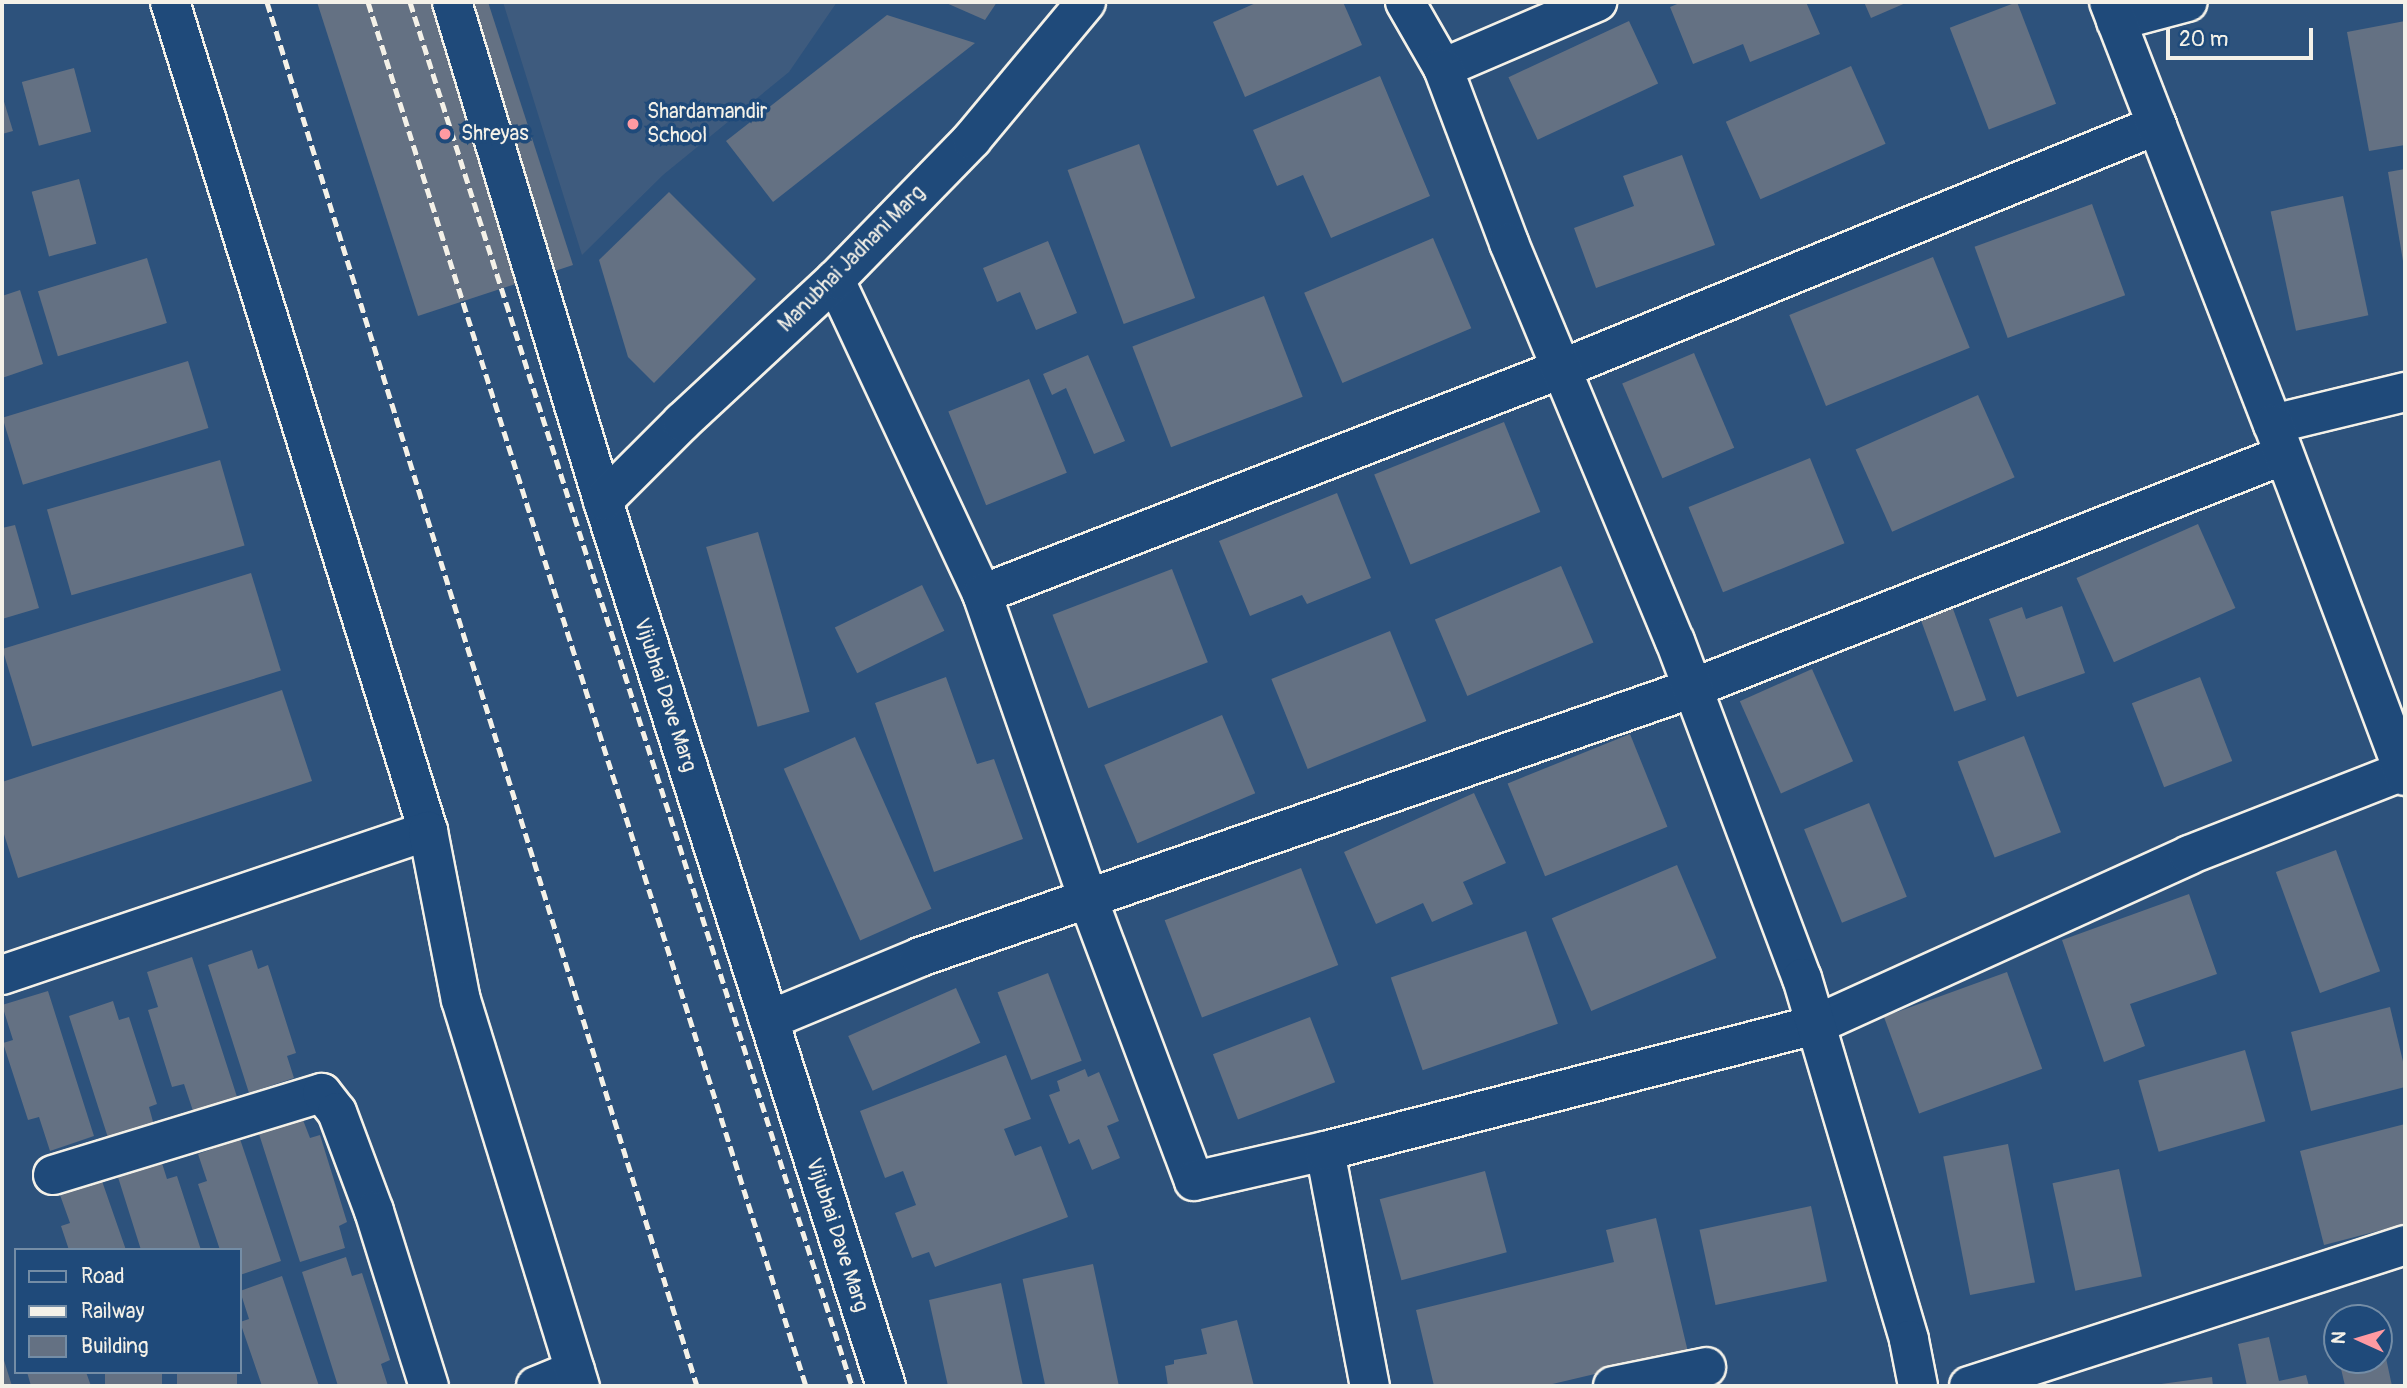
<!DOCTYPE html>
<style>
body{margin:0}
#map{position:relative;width:2407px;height:1388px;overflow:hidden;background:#2d527c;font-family:Pangolin,sans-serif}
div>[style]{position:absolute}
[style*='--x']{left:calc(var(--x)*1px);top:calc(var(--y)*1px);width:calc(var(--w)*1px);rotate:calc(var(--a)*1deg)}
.built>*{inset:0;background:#3e5b7e}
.building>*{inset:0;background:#647183;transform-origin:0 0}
.roads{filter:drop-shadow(2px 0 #f4f1e8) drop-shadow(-2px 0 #f4f1e8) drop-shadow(0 2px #f4f1e8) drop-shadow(0 -2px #f4f1e8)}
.street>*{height:38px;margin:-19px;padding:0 19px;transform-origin:19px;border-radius:19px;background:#1f4a7a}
.secondary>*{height:38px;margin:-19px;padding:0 19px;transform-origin:19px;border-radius:19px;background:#1f4a7a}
.rail>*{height:5px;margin-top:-2.5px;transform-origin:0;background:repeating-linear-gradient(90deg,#f4f1e8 0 10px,transparent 0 15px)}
.dots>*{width:19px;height:19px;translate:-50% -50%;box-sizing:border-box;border:4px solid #1f4a7a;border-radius:50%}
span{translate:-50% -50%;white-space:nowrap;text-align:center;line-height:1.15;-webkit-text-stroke:7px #1f4a7a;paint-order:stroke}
.poi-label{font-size:21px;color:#f4f1e8}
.left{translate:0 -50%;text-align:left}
.street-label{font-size:21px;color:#f4f1e8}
.frame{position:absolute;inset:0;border:4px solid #f4f1e8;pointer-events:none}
.legend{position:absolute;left:14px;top:1248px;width:228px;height:126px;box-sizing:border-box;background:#1f4a7a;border:2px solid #748da6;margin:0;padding:9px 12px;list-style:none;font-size:21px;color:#f4f1e8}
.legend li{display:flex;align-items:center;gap:14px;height:35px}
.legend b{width:35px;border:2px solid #748da6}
.north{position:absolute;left:2323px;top:1304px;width:70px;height:70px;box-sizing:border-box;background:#1f4a7a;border:2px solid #748da6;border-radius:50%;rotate:274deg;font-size:19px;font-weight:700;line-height:28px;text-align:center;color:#f4f1e8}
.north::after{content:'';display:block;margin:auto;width:24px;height:32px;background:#ff9aa2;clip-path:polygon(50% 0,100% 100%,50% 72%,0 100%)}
.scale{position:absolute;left:2166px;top:28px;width:147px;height:32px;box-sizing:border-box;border:4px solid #f4f1e8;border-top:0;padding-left:9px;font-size:21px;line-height:24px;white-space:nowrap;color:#f4f1e8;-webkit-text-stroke:5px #1f4a7a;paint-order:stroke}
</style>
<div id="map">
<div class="built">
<div style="clip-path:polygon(503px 2px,837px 2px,789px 72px,663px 175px,582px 255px)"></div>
</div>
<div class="building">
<div style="clip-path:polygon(317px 2px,488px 2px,573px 265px,418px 316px)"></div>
<div style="clip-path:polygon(944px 2px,997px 2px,985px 20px)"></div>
<div style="clip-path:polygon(1258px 2px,1343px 2px,1362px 45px,1245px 97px,1213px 22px)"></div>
<div style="clip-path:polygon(1682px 2px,1806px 2px,1820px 34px,1750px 62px,1743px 44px,1693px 64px,1670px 7px)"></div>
<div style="clip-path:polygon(1864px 2px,1908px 2px,1871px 18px)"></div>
<div style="left:2017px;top:2px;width:109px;height:72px;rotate:69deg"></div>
<div style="clip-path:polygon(887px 15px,975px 43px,773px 202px,726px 141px)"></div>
<div style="left:1629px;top:21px;width:69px;height:133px;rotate:65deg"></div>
<div style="clip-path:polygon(2405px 21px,2405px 145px,2369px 151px,2347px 32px)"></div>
<div style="left:1851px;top:66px;width:85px;height:137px;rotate:66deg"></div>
<div style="left:74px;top:68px;width:66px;height:54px;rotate:75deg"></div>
<div style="clip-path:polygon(1380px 76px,1430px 196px,1331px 238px,1303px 175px,1277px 186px,1253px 130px)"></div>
<div style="clip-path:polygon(2px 95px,13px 131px,2px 134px)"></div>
<div style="left:1139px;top:144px;width:164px;height:76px;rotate:70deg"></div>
<div style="clip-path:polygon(1682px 155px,1715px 245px,1596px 288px,1574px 228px,1634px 206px,1623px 176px)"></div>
<div style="clip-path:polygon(2405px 169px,2405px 267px,2404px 267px,2388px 172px)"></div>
<div style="left:79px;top:179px;width:67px;height:49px;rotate:75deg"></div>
<div style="clip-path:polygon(669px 192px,756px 279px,654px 383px,628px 357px,599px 260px)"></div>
<div style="left:2343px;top:196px;width:122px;height:74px;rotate:78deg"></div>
<div style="left:2092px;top:204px;width:97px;height:125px;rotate:70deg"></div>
<div style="left:1433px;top:238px;width:98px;height:140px;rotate:67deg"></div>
<div style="clip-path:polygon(1048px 241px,1077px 313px,1036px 330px,1020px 292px,997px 302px,983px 268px)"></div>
<div style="left:1933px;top:257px;width:98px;height:155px;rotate:68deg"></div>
<div style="left:147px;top:258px;width:68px;height:114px;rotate:73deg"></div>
<div style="clip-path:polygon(20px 290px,43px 364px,2px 378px,2px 296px)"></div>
<div style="left:1264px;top:296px;width:108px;height:141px;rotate:69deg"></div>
<div style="left:1694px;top:353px;width:103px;height:78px;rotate:67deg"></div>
<div style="clip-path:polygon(1088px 355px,1125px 441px,1094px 454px,1066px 388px,1052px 395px,1043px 374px)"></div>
<div style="left:188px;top:361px;width:70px;height:194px;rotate:73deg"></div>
<div style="left:1029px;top:379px;width:101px;height:87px;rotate:68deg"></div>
<div style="left:1978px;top:395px;width:90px;height:134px;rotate:66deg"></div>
<div style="left:1504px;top:422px;width:97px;height:140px;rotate:68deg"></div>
<div style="left:1810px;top:458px;width:92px;height:131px;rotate:68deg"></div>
<div style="left:220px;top:460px;width:89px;height:180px;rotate:74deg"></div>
<div style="clip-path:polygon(1337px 493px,1371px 578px,1307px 604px,1302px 595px,1250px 616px,1219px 541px)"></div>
<div style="left:2198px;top:524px;width:92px;height:133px;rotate:66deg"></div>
<div style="clip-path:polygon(15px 525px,39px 608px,2px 619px,2px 528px)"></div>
<div style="left:758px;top:532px;width:187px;height:54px;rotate:74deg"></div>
<div style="left:1561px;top:566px;width:83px;height:137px;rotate:67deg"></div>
<div style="left:1172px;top:569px;width:100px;height:128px;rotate:69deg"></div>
<div style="left:251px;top:573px;width:102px;height:260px;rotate:73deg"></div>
<div style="left:922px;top:585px;width:51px;height:97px;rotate:64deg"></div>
<div style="left:1952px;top:606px;width:100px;height:34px;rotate:70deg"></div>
<div style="clip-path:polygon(2062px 606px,2085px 673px,2017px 697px,1989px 619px,2022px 607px,2026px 619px)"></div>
<div style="left:1390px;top:631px;width:97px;height:128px;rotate:68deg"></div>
<div style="left:1812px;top:669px;width:101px;height:79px;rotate:66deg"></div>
<div style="clip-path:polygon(946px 677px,977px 764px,994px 759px,1023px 839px,934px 872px,875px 703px)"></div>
<div style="left:2200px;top:677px;width:90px;height:73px;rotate:69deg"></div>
<div style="clip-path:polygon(282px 690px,312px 781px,18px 878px,2px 828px,2px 782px)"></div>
<div style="left:1222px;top:715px;width:85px;height:128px;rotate:67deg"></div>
<div style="left:1630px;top:734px;width:100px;height:132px;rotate:68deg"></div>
<div style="left:2024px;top:736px;width:103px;height:71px;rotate:69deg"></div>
<div style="left:855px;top:737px;width:188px;height:78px;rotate:66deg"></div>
<div style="clip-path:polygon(1474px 793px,1506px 863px,1463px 882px,1473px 904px,1432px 922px,1423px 903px,1376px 924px,1344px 852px)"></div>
<div style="left:1869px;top:803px;width:101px;height:70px;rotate:68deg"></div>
<div style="left:2336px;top:850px;width:129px;height:64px;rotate:70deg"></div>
<div style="left:1677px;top:865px;width:101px;height:136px;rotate:67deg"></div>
<div style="left:1301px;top:868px;width:104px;height:146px;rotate:69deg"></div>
<div style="clip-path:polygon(2189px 894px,2217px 974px,2130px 1004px,2145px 1046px,2104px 1062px,2062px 940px)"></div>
<div style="left:1526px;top:931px;width:98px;height:143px;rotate:71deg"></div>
<div style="clip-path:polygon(252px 950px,258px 969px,268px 965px,296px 1053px,287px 1056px,294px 1078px,249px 1093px,208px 965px)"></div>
<div style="clip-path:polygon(192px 957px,239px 1103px,195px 1117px,184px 1084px,172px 1087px,148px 1010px,158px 1007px,147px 972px)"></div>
<div style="left:2007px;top:972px;width:103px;height:131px;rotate:70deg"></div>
<div style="left:1048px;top:973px;width:94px;height:54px;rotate:69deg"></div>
<div style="left:956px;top:988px;width:60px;height:118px;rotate:66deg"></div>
<div style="clip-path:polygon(48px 991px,94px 1136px,50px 1151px,39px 1117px,28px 1120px,3px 1043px,13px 1040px,2px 1005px)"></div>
<div style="clip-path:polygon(113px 1001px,119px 1020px,129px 1017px,157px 1104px,149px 1107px,155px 1129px,110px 1144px,69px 1016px)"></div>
<div style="clip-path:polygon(2390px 1007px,2405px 1070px,2405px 1087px,2311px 1111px,2291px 1032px)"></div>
<div style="left:1310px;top:1017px;width:70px;height:104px;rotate:69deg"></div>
<div style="left:2245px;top:1050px;width:74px;height:111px;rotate:74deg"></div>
<div style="clip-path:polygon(1006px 1055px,1031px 1119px,1004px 1129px,1015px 1156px,1041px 1146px,1068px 1217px,935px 1267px,929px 1252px,912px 1258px,895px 1213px,916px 1205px,903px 1171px,885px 1178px,860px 1111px)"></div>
<div style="clip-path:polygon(1085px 1069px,1088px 1077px,1099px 1072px,1119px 1121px,1107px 1126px,1120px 1158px,1092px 1170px,1079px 1139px,1069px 1144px,1049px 1095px,1060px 1091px,1057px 1081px)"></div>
<div style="clip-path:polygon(303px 1120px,310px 1138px,320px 1135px,347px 1222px,339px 1226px,345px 1248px,300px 1262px,259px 1134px)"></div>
<div style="clip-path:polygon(2405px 1124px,2405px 1224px,2324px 1245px,2300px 1151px)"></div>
<div style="clip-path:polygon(240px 1139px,281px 1261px,240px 1275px,240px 1250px,220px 1250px,198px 1184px,207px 1181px,198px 1154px)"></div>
<div style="left:2008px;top:1144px;width:141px;height:66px;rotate:79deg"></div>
<div style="clip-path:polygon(161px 1160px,167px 1179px,177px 1176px,201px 1250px,141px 1250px,117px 1174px)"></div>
<div style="left:2119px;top:1169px;width:110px;height:68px;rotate:78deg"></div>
<div style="left:1485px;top:1171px;width:84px;height:109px;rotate:75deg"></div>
<div style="clip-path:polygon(102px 1181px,126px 1250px,69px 1250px,61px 1226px,70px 1223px,60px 1195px)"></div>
<div style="left:1811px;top:1206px;width:77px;height:114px;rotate:78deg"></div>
<div style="clip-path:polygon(1656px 1218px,1688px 1352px,1544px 1386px,1434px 1386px,1416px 1310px,1614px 1262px,1606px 1230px)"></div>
<div style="clip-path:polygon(346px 1257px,352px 1276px,362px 1273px,390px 1360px,381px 1364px,388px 1386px,338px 1386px,302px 1272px)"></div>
<div style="left:1093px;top:1264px;width:125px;height:72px;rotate:78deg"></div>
<div style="clip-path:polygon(282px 1276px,319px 1386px,262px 1386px,240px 1322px,249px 1319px,240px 1291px)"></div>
<div style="clip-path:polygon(1001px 1283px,1023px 1386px,948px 1386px,929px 1300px)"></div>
<div style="clip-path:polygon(1237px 1320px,1254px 1386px,1168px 1386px,1165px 1366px,1174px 1364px,1174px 1360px,1207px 1354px,1201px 1329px)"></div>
<div style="clip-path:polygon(2269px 1337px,2279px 1381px,2306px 1375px,2309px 1386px,2247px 1386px,2238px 1344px)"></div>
<div style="clip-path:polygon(2379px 1344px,2383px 1344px,2392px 1386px,2345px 1386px,2339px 1360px,2379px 1360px)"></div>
<div style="clip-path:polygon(2px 1354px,12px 1386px,2px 1386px)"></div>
<div style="clip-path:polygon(27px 1372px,86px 1372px,91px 1386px,31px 1386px)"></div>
<div style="left:105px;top:1372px;width:57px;height:15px"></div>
<div style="left:177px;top:1372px;width:60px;height:15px"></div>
<div style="clip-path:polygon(2212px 1377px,2213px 1386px,2154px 1386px,2154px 1385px)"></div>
</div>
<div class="roads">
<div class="street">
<div style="--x:170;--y:2;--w:868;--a:72.71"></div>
<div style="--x:2116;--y:21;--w:74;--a:-14.8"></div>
<div style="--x:1443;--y:68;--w:168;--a:-23.2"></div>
<div style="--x:835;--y:280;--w:347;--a:64.9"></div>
<div style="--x:982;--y:594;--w:323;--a:70.8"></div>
<div style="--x:1088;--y:899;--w:301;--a:69.4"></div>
<div style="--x:1194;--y:1181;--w:134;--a:-12.9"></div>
<div style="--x:1325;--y:1151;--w:239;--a:79.2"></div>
<div style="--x:2273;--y:424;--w:136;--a:-13.6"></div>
<div style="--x:982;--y:594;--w:621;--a:-21.24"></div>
<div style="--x:1561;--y:369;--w:644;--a:-22.26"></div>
<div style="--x:769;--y:1020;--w:164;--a:-22.6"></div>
<div style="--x:920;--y:957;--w:818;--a:-19.19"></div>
<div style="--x:1693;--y:688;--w:635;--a:-21.52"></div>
<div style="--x:1325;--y:1151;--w:506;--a:-14.42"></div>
<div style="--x:1815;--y:1025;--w:411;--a:-24.4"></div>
<div style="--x:2189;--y:855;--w:230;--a:-21.4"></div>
<div style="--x:53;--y:1175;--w:281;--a:-17"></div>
<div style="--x:322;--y:1093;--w:24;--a:52"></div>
<div style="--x:337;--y:1112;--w:106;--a:69.5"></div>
<div style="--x:374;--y:1211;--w:183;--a:72.6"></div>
<div style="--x:536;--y:1386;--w:42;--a:-22.3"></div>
<div style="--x:1613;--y:1386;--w:95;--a:-11.5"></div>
<div style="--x:1969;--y:1386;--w:458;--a:-17.9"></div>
</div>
<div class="secondary">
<div style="--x:452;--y:2;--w:521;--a:73.16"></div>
<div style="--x:603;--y:501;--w:929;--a:72.27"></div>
<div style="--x:1405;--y:2;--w:76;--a:60.1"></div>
<div style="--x:1443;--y:68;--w:187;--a:69.3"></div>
<div style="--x:1509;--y:243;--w:431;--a:67.4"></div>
<div style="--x:1675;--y:641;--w:360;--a:69.4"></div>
<div style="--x:1802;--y:978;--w:377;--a:73.5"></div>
<div style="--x:1909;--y:1340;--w:47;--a:78.9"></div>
<div style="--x:2109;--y:2;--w:453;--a:68.8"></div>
<div style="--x:2273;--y:424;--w:376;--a:69.4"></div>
<div style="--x:603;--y:501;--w:112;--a:-45"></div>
<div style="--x:682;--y:422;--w:209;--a:-42.9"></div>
<div style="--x:835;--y:280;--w:197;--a:-45.8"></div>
<div style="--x:972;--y:139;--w:178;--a:-50.2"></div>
<div style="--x:2;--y:975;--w:450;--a:-18.7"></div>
<div style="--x:428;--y:831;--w:172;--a:79"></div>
<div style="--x:461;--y:1000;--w:404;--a:72.9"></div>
</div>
</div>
<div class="rail">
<div style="--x:267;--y:2;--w:1449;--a:72.74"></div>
<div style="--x:368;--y:2;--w:1452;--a:72.44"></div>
<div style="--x:410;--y:2;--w:1453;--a:72.29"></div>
</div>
<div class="dots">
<div style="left:633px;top:124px;background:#ff9aa2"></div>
<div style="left:445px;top:134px;background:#ff9aa2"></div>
</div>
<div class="poi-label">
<span class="left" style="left:647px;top:124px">Shardamandir<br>School</span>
<span class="left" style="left:461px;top:134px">Shreyas</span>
</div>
<div class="street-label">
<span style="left:852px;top:259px;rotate:-45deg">Manubhai Jadhani Marg</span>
<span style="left:665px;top:695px;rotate:72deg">Vijubhai Dave Marg</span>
<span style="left:837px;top:1235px;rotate:72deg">Vijubhai Dave Marg</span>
</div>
<div class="frame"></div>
<ul class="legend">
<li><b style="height:9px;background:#1f4a7a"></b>Road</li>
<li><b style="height:9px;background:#f4f1e8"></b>Railway</li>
<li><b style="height:19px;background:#647183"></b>Building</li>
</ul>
<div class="north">N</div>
<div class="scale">20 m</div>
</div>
